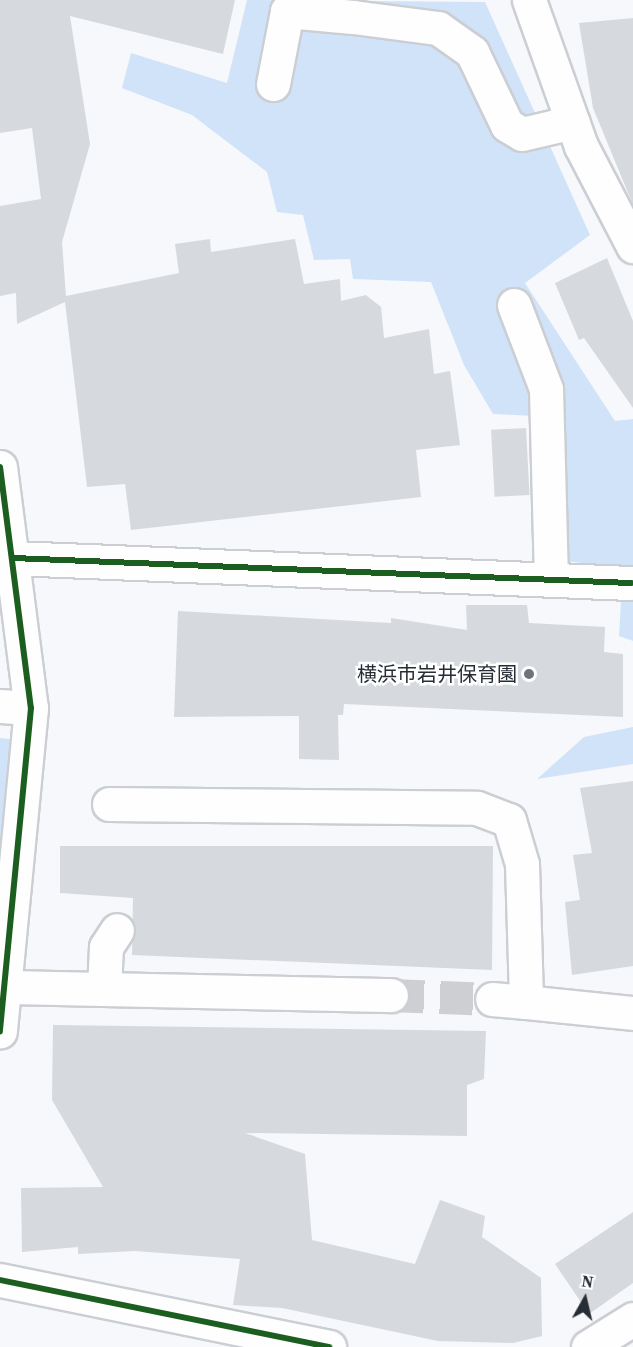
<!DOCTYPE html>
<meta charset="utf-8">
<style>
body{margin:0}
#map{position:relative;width:633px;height:1347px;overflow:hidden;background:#f6f8fb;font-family:"Source Serif 4","Noto Sans JP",serif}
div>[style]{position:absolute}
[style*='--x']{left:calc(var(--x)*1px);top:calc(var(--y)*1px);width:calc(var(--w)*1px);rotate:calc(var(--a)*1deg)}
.green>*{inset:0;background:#d1e3f8}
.building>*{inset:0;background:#d6dade;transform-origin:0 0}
.minor-tunnel>*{height:33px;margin-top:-16.5px;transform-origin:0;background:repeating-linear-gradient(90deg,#cdcfd3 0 33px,transparent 0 49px)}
.roads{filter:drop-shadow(2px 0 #cbced3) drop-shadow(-2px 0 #cbced3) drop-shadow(0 2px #cbced3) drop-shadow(0 -2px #cbced3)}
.minor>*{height:33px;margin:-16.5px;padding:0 16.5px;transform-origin:16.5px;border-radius:16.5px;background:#fefefe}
.cycleway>*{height:6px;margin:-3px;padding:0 3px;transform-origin:3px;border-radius:3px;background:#1b5e20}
.dots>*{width:16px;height:16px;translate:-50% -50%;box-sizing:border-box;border:3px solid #fff;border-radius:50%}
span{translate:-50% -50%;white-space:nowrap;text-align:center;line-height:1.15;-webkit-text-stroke:5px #fff;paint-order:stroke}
.poi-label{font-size:20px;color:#272d34}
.right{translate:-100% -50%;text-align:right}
.north{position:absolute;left:555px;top:1269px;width:60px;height:60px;-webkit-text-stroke:4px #fff;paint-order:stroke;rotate:8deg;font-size:16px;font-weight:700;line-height:24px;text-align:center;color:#272d34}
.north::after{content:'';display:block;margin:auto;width:21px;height:27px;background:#272d34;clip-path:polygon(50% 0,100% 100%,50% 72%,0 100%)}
</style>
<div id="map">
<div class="green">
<div style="clip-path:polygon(247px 0,485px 2px,590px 235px,525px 283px,615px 421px,633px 419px,633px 641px,619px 636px,623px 568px,565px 561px,557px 417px,493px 414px,464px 365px,431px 282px,353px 279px,350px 259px,314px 260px,303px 215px,277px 212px,267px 172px,192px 115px,122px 88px,131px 53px,227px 83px)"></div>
<div style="clip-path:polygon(633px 727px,633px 764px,537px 779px,584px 737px)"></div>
<div style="clip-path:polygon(0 738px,10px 739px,0 841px)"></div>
</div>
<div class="building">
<div style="clip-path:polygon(0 0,235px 0,223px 54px,70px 16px,90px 144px,62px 242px,66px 296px,179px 273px,175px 244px,210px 239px,211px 252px,295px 239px,304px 284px,340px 279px,341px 301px,366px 295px,381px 307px,384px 338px,429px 329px,434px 374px,450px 371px,460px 445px,416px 450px,421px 497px,131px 530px,125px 484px,87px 487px,65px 302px,17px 324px,16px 293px,0 296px,0 206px,41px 199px,32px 128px,0 133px)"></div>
<div style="clip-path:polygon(633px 18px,633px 205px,593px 108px,579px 23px)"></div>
<div style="clip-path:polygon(607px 258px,633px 321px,633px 408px,584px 338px,579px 340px,555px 283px)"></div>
<div style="left:526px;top:428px;width:67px;height:35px;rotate:87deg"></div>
<div style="clip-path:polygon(466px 605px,527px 605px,529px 623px,605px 627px,604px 652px,623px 654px,623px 717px,344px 704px,343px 715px,338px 715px,339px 760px,299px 759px,299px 716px,174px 717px,178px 611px,391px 623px,391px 618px,467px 630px)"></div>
<div style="clip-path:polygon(633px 781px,633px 966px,572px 975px,565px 902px,580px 900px,573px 855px,592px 853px,580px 788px)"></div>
<div style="clip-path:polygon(60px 846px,493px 846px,492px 970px,132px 955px,133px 898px,60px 893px)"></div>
<div style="clip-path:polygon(53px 1025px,486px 1031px,484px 1079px,467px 1085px,467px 1136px,245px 1133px,305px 1154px,312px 1240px,415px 1264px,440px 1200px,485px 1216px,482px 1237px,541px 1278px,542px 1336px,513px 1343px,438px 1341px,282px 1308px,233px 1305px,240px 1259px,135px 1251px,78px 1254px,78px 1247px,22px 1252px,21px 1188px,103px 1187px,52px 1100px)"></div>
<div style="clip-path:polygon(633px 1212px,633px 1283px,589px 1314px,555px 1264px)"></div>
</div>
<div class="minor-tunnel">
<div style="--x:391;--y:995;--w:101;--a:2.3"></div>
</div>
<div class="roads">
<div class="minor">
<div style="--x:529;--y:0;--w:155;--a:70.4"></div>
<div style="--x:581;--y:146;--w:113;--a:62.5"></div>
<div style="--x:273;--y:84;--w:74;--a:-79.1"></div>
<div style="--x:287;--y:11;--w:66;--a:5.2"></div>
<div style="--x:353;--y:17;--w:86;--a:7.4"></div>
<div style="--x:438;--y:28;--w:42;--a:35.2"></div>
<div style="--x:472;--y:52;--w:81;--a:64.4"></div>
<div style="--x:507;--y:125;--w:17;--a:31"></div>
<div style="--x:522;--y:134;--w:52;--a:-13.2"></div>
<div style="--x:514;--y:305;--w:90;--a:69.1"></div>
<div style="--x:546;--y:389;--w:189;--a:88.5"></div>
<div style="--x:0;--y:467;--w:243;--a:82.7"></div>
<div style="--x:31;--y:708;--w:325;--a:95.5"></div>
<div style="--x:13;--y:558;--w:619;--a:2.32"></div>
<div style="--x:0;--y:706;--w:31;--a:4"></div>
<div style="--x:109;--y:804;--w:368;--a:0.6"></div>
<div style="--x:477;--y:808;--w:34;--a:21"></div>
<div style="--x:509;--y:820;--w:46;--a:73.5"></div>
<div style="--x:522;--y:864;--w:138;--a:88.3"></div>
<div style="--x:526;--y:1002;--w:34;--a:-175"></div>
<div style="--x:4;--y:987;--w:387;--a:1.2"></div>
<div style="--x:104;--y:989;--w:42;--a:-87.3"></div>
<div style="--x:106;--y:947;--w:20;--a:-57"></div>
<div style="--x:526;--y:1002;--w:108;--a:5.9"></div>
<div style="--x:0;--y:1280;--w:336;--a:11.5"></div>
<div style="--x:588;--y:1347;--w:53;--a:-31.9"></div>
</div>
</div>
<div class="cycleway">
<div style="--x:0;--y:467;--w:243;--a:82.7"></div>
<div style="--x:31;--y:708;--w:325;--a:95.5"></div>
<div style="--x:13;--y:558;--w:619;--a:2.32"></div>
<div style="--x:0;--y:1280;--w:336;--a:11.5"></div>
</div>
<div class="dots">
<div style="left:529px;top:674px;background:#6f747a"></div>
</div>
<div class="poi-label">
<span class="right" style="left:517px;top:674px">横浜市岩井保育園</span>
</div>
<div class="north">N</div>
</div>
